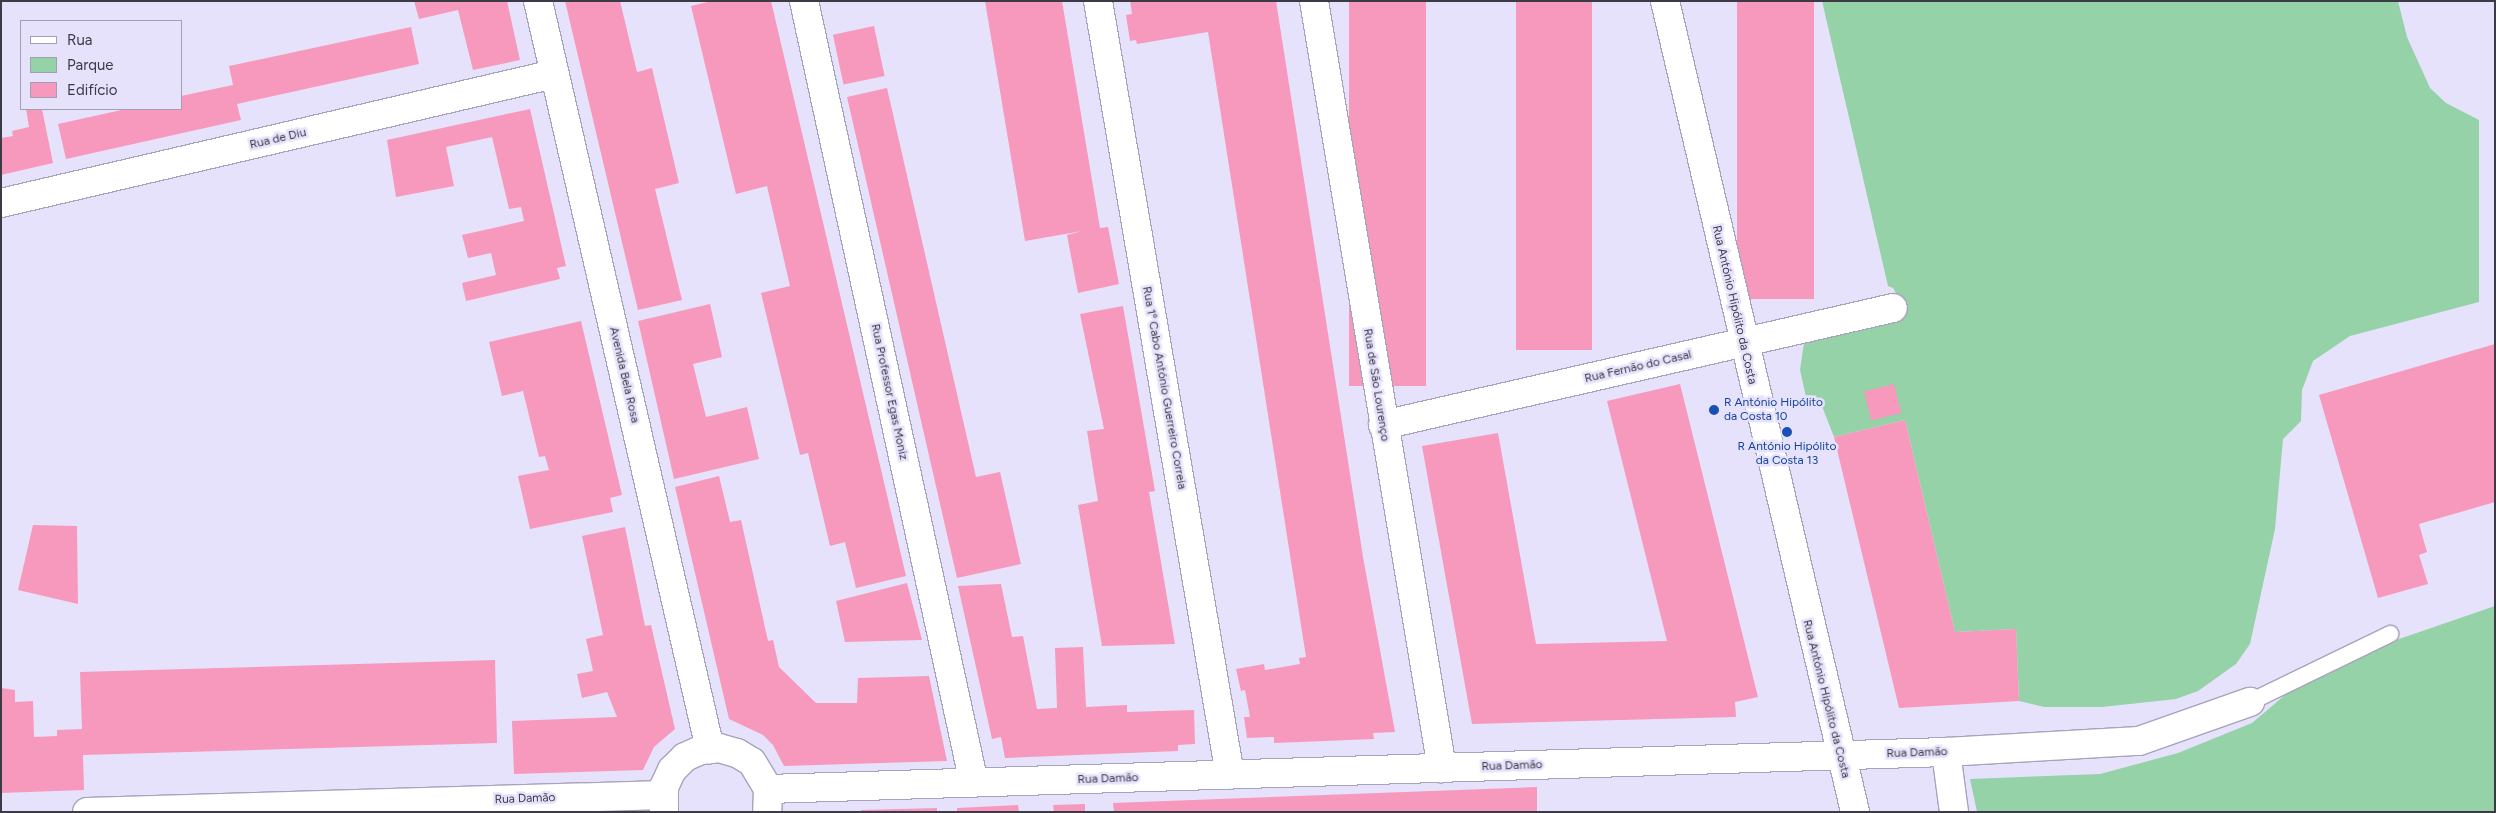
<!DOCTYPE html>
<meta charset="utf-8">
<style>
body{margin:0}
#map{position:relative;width:2496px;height:813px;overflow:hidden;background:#e6e2fc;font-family:Figtree,sans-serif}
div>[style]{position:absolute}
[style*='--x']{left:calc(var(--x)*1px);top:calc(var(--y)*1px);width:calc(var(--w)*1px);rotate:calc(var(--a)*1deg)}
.green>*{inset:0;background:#95d2a7}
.building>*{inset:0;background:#f799bc;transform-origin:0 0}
.roads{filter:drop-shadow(1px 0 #a7a3bc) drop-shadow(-1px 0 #a7a3bc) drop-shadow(0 1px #a7a3bc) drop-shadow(0 -1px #a7a3bc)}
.lane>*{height:16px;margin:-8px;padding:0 8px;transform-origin:8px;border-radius:8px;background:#fff}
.street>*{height:28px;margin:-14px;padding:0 14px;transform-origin:14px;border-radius:14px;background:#fff}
.dots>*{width:14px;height:14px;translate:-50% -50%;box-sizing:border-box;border:2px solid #e6e2fc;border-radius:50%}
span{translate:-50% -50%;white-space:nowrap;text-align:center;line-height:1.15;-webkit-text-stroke:5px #e6e2fc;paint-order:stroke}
.street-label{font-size:12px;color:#3c3a45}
.transit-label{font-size:12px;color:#164399}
.left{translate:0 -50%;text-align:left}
.frame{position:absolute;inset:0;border:2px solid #3c3a45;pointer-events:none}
.legend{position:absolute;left:20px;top:20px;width:162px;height:90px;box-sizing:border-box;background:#e6e2fc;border:1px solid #a29fb3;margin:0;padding:6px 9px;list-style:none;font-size:15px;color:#3c3a45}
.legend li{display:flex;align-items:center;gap:10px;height:25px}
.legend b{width:25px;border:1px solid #a29fb3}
</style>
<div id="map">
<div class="green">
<div style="clip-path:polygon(1822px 1px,2398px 1px,2407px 37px,2430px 88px,2446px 103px,2479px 120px,2479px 302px,2350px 336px,2313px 361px,2302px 390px,2301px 421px,2283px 439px,2275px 529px,2250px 644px,2236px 664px,2198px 691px,2176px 699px,2102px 707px,2044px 707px,2019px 701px,2016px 629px,1955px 632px,1905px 420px,1834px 437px,1820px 401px,1806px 397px,1800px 370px,1804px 343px,1897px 322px,1901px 314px,1900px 300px,1893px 288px,1888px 286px)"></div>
<div style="clip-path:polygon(2495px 606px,2495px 812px,1977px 812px,1970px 779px,2100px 774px,2178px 753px,2252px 723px,2285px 695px,2373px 648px)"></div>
</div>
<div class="building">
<div style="clip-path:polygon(414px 1px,507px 1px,520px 60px,473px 70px,458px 10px,419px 19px)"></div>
<div style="clip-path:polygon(565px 1px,620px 1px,637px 72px,652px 68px,679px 183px,655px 189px,682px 300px,638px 310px)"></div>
<div style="clip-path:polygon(712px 1px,771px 1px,906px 576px,856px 588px,845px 542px,830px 546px,808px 453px,800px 455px,761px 293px,790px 286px,767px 186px,736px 194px,691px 6px)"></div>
<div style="clip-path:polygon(985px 1px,1062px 1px,1100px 228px,1108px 227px,1119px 284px,1078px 293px,1067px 235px,1082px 231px,1025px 241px)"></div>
<div style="clip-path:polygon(1130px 1px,1276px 1px,1363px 557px,1395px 732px,1373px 733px,1374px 739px,1274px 743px,1274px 737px,1247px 738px,1244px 717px,1250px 717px,1245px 690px,1241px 691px,1236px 669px,1264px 664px,1265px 670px,1300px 664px,1299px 658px,1306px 657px,1208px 32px,1137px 44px,1136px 40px,1130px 41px,1126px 15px,1132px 14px)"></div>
<div style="left:1349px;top:1px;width:77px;height:385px"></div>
<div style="left:1516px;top:1px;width:76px;height:349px"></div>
<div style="left:1737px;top:1px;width:77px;height:298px"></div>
<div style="left:874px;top:26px;width:51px;height:42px;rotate:78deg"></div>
<div style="clip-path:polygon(411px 27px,419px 64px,237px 104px,241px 120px,66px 159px,58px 124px,126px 109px,181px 109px,181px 96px,233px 85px,229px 66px)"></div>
<div style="clip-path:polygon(887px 88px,976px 477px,1000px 472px,1021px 564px,957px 578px,847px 97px)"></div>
<div style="clip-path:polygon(26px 109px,42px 109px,53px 163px,1px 175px,1px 138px,13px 136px,12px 131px,29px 127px)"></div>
<div style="clip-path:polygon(530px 109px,566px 266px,557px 268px,560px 279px,466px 301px,462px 283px,496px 275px,491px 253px,468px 258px,462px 235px,524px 221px,521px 207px,509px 209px,492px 137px,446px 147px,454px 186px,396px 197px,387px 140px)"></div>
<div style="clip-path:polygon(710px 304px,722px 357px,693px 364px,706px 417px,747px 407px,759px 459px,674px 479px,638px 321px)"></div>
<div style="clip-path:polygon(1123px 306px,1155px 491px,1149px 492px,1175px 644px,1102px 646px,1078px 505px,1098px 501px,1087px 431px,1104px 429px,1080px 314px)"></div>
<div style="clip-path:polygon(581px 321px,622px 495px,610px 498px,613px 512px,530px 529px,518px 476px,549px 470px,545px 456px,539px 457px,523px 391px,502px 396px,489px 342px)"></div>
<div style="clip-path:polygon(2495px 344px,2495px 502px,2419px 524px,2427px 552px,2419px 555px,2428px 584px,2378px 598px,2319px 395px)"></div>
<div style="clip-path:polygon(1680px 384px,1758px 697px,1735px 702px,1736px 717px,1472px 724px,1422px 446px,1498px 433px,1536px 644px,1667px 641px,1607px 401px)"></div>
<div style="left:1894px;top:384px;width:30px;height:31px;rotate:76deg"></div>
<div style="clip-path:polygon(1905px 420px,1955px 632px,2016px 629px,2019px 701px,1899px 708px,1834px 437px)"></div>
<div style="clip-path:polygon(719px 476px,730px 522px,741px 520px,768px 641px,773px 640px,779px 667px,816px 703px,857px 703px,858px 678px,929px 676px,947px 761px,784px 766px,773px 745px,763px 735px,729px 719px,675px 487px)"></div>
<div style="clip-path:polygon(33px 525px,77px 526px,78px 604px,18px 590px)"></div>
<div style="clip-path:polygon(625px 527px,645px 626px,651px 625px,675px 729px,654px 747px,643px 770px,514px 774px,512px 721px,617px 717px,607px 692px,582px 698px,577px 674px,593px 671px,586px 639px,603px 635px,582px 536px)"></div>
<div style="clip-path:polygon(907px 583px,922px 640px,845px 642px,836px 601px)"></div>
<div style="clip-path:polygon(1001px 584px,1012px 637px,1023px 636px,1037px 709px,1057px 708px,1055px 648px,1083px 647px,1086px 707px,1127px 705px,1127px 712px,1194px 710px,1195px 744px,1178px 745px,1178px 751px,1005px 758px,1001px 737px,992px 739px,958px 586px)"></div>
<div style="clip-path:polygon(495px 660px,497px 743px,83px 755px,84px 790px,1px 793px,1px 688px,15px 690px,15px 702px,33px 701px,34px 737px,57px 736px,57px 730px,82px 729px,80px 672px)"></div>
<div style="clip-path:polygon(1537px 787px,1537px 812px,1114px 812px,1113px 803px)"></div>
<div style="clip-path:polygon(1085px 804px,1085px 812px,1054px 812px,1053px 805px)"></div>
<div style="clip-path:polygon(1018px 805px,1019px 812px,957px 812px,957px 808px)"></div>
<div style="clip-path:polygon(937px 808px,937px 812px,861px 812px,861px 810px)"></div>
</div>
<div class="roads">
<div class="lane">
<div style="--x:2250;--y:702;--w:156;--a:-25.9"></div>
</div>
<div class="street">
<div style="--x:538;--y:1;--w:768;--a:77.05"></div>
<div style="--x:804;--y:1;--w:800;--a:77.74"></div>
<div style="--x:1098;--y:1;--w:785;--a:80.32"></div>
<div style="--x:1314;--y:1;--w:778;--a:80.53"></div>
<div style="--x:1665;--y:1;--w:833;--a:76.81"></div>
<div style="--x:1;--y:203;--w:568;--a:-13.13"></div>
<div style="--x:1383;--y:425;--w:523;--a:-12.92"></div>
<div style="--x:1946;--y:752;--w:61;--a:82.4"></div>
<div style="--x:768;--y:789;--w:1179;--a:-1.8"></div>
<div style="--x:1946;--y:752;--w:193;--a:-3.3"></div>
<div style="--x:2139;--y:741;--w:118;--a:-19.4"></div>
<div style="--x:87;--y:812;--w:576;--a:-1.69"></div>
<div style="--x:664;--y:812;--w:25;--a:-90"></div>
<div style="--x:664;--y:787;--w:19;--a:-65"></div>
<div style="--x:672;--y:770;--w:18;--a:-45"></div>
<div style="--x:685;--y:757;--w:17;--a:-24"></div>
<div style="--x:701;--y:750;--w:18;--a:-6"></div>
<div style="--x:719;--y:748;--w:19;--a:16"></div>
<div style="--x:737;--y:753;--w:17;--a:31"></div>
<div style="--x:752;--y:762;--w:31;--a:59"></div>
<div style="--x:768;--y:789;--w:23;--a:92"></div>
</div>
</div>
<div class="dots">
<div style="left:1714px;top:410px;background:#1a4fb4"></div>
<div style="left:1787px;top:432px;background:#1a4fb4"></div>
</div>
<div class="street-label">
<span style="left:278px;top:139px;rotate:-13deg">Rua de Diu</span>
<span style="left:1734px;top:305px;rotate:77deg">Rua António Hipólito da Costa</span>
<span style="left:1638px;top:367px;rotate:-13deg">Rua Fernão do Casal</span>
<span style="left:624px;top:375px;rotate:77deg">Avenida Bela Rosa</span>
<span style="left:1376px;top:385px;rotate:81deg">Rua de São Lourenço</span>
<span style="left:1164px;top:388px;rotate:80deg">Rua 1º Cabo António Guerreiro Correia</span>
<span style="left:889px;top:392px;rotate:78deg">Rua Professor Egas Moniz</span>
<span style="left:1826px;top:699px;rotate:76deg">Rua António Hipólito da Costa</span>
<span style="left:1917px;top:753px;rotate:-2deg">Rua Damão</span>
<span style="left:1512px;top:766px;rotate:-2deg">Rua Damão</span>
<span style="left:1108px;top:779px;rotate:-2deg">Rua Damão</span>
<span style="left:525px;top:799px;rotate:-2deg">Rua Damão</span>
</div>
<div class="transit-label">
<span class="left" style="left:1724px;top:410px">R António Hipólito<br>da Costa 10</span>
<span style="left:1787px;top:454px">R António Hipólito<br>da Costa 13</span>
</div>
<div class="frame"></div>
<ul class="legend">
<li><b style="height:6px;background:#fff"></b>Rua</li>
<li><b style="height:14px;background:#95d2a7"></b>Parque</li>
<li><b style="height:14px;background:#f799bc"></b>Edifício</li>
</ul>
</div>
